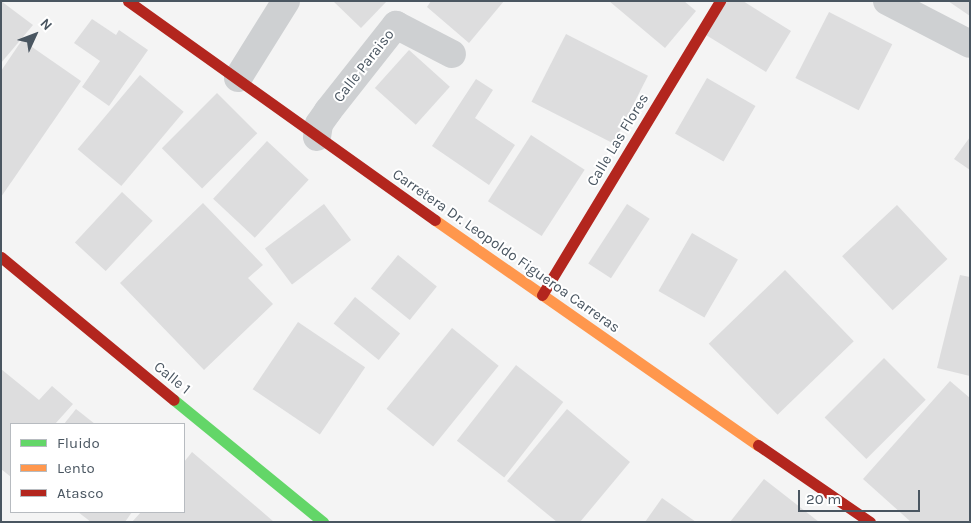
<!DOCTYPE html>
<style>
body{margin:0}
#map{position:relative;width:971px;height:523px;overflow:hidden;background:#f4f4f4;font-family:Karla,sans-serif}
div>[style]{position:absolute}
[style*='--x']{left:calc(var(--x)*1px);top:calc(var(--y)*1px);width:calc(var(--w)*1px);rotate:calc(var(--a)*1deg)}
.building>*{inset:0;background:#ddddde;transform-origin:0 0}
.street>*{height:28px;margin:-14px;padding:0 14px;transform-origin:14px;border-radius:14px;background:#ced0d2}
.fast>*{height:11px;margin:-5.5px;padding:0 5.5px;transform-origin:5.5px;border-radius:5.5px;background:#63d668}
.slow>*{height:11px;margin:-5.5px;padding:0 5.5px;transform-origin:5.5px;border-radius:5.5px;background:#ff974d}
.jam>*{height:11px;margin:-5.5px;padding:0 5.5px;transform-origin:5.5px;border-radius:5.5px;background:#b3261e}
span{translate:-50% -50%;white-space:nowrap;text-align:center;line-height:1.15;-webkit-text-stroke:4px #fff;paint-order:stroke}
.street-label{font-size:15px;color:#4a5661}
.frame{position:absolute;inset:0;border:2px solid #4a5661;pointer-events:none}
.legend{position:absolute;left:10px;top:423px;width:175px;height:90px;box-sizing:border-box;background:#fff;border:1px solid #b7bbc0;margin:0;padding:6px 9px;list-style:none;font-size:15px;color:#4a5661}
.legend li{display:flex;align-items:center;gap:10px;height:25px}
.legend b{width:25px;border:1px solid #b7bbc0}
.north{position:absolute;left:10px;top:10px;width:50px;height:50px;-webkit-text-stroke:4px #fff;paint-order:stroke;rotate:47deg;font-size:14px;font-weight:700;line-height:20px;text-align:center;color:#4a5661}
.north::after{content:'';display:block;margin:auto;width:18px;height:22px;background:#4a5661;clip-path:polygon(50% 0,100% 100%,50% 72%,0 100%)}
.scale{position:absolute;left:798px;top:490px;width:122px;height:22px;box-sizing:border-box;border:2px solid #4a5661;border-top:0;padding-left:6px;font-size:15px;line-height:18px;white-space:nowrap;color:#4a5661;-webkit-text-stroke:4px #fff;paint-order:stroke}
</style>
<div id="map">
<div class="building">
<div style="clip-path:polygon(1px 1px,33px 25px,1px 63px)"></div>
<div style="clip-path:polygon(333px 1px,387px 1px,361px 28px)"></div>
<div style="clip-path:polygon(431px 1px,504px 1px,469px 43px,427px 7px)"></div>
<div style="clip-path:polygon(609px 1px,684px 1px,696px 11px,665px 48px)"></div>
<div style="clip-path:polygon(726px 1px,743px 1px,791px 31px,766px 72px,706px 35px)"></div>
<div style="clip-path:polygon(948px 1px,970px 1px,970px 16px)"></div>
<div style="left:829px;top:12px;width:71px;height:74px;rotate:27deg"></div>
<div style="clip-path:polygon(92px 19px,116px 35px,119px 30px,148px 50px,109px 106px,82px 87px,100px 61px,74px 43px)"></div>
<div style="left:566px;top:34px;width:92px;height:76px;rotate:27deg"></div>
<div style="clip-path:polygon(22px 40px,81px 81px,1px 197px,1px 71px)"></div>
<div style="left:409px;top:50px;width:55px;height:51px;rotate:42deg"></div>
<div style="left:140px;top:75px;width:57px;height:97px;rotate:40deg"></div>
<div style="left:707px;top:78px;width:56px;height:64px;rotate:30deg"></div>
<div style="clip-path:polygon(476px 79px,493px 90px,475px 118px,515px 145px,489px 185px,432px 146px)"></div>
<div style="left:217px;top:93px;width:57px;height:78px;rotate:45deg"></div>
<div style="left:531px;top:135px;width:64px;height:79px;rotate:33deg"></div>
<div style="clip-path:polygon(970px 137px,970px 170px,954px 159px)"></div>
<div style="left:267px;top:141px;width:57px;height:79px;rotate:43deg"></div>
<div style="left:122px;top:192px;width:42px;height:69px;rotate:43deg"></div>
<div style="clip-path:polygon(203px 203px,263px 265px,248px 278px,273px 304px,204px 370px,120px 283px)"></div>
<div style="left:324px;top:204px;width:45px;height:74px;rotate:53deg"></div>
<div style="left:627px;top:204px;width:27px;height:71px;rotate:33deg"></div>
<div style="left:897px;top:205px;width:74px;height:75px;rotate:47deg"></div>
<div style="left:692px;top:233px;width:53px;height:67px;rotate:30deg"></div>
<div style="left:398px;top:255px;width:50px;height:43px;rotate:39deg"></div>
<div style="left:785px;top:270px;width:99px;height:106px;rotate:46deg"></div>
<div style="clip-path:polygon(960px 275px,970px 277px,970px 376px,937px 368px)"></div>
<div style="left:355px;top:297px;width:58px;height:34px;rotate:39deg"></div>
<div style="left:298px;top:322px;width:81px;height:81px;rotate:34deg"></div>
<div style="left:452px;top:328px;width:60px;height:104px;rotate:39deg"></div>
<div style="left:884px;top:358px;width:59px;height:84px;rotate:45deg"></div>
<div style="left:516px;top:365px;width:60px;height:96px;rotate:38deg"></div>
<div style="clip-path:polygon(1px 369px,39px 400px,52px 386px,73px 404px,55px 424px,11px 424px,11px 477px,1px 469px)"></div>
<div style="clip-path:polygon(950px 381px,970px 398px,970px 522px,911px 522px,863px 479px)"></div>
<div style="clip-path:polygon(76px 409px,95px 424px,64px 424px)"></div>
<div style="clip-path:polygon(567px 409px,630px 462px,580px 522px,557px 522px,507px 481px)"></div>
<div style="clip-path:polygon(192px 452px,259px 509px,274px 522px,132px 522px,141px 512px,184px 512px,184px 462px)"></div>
<div style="clip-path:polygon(764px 479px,796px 504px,819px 522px,730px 522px)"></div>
<div style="clip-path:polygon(662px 498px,696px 522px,645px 522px)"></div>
<div style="clip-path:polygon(78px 512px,132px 512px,125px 522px,91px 522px)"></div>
</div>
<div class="street">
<div style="--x:887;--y:1;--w:93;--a:27.4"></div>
<div style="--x:238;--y:78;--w:91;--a:-58.1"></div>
<div style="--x:317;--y:137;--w:13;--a:-81"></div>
<div style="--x:319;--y:124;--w:16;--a:-55"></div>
<div style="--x:328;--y:111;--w:110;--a:-51.7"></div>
<div style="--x:396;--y:25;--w:63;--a:27.4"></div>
</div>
<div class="fast">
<div style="--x:174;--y:400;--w:193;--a:39.3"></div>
</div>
<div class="slow">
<div style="--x:435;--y:220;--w:394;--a:34.9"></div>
</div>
<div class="jam">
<div style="--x:128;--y:1;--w:377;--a:35.5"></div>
<div style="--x:1;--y:257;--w:224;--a:39.6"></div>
<div style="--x:542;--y:295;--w:344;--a:-58.8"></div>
<div style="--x:758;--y:445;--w:136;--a:34.5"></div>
</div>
<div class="street-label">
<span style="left:364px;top:66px;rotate:-52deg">Calle Paraiso</span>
<span style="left:618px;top:140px;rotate:-59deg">Calle Las Flores</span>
<span style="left:506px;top:251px;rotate:35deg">Carretera Dr. Leopoldo Figueroa Carreras</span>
<span style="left:172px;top:378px;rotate:39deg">Calle 1</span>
</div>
<div class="frame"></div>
<ul class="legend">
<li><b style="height:6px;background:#63d668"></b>Fluido</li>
<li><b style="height:6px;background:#ff974d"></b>Lento</li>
<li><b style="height:6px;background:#b3261e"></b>Atasco</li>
</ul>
<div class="north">N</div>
<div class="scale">20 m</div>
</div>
